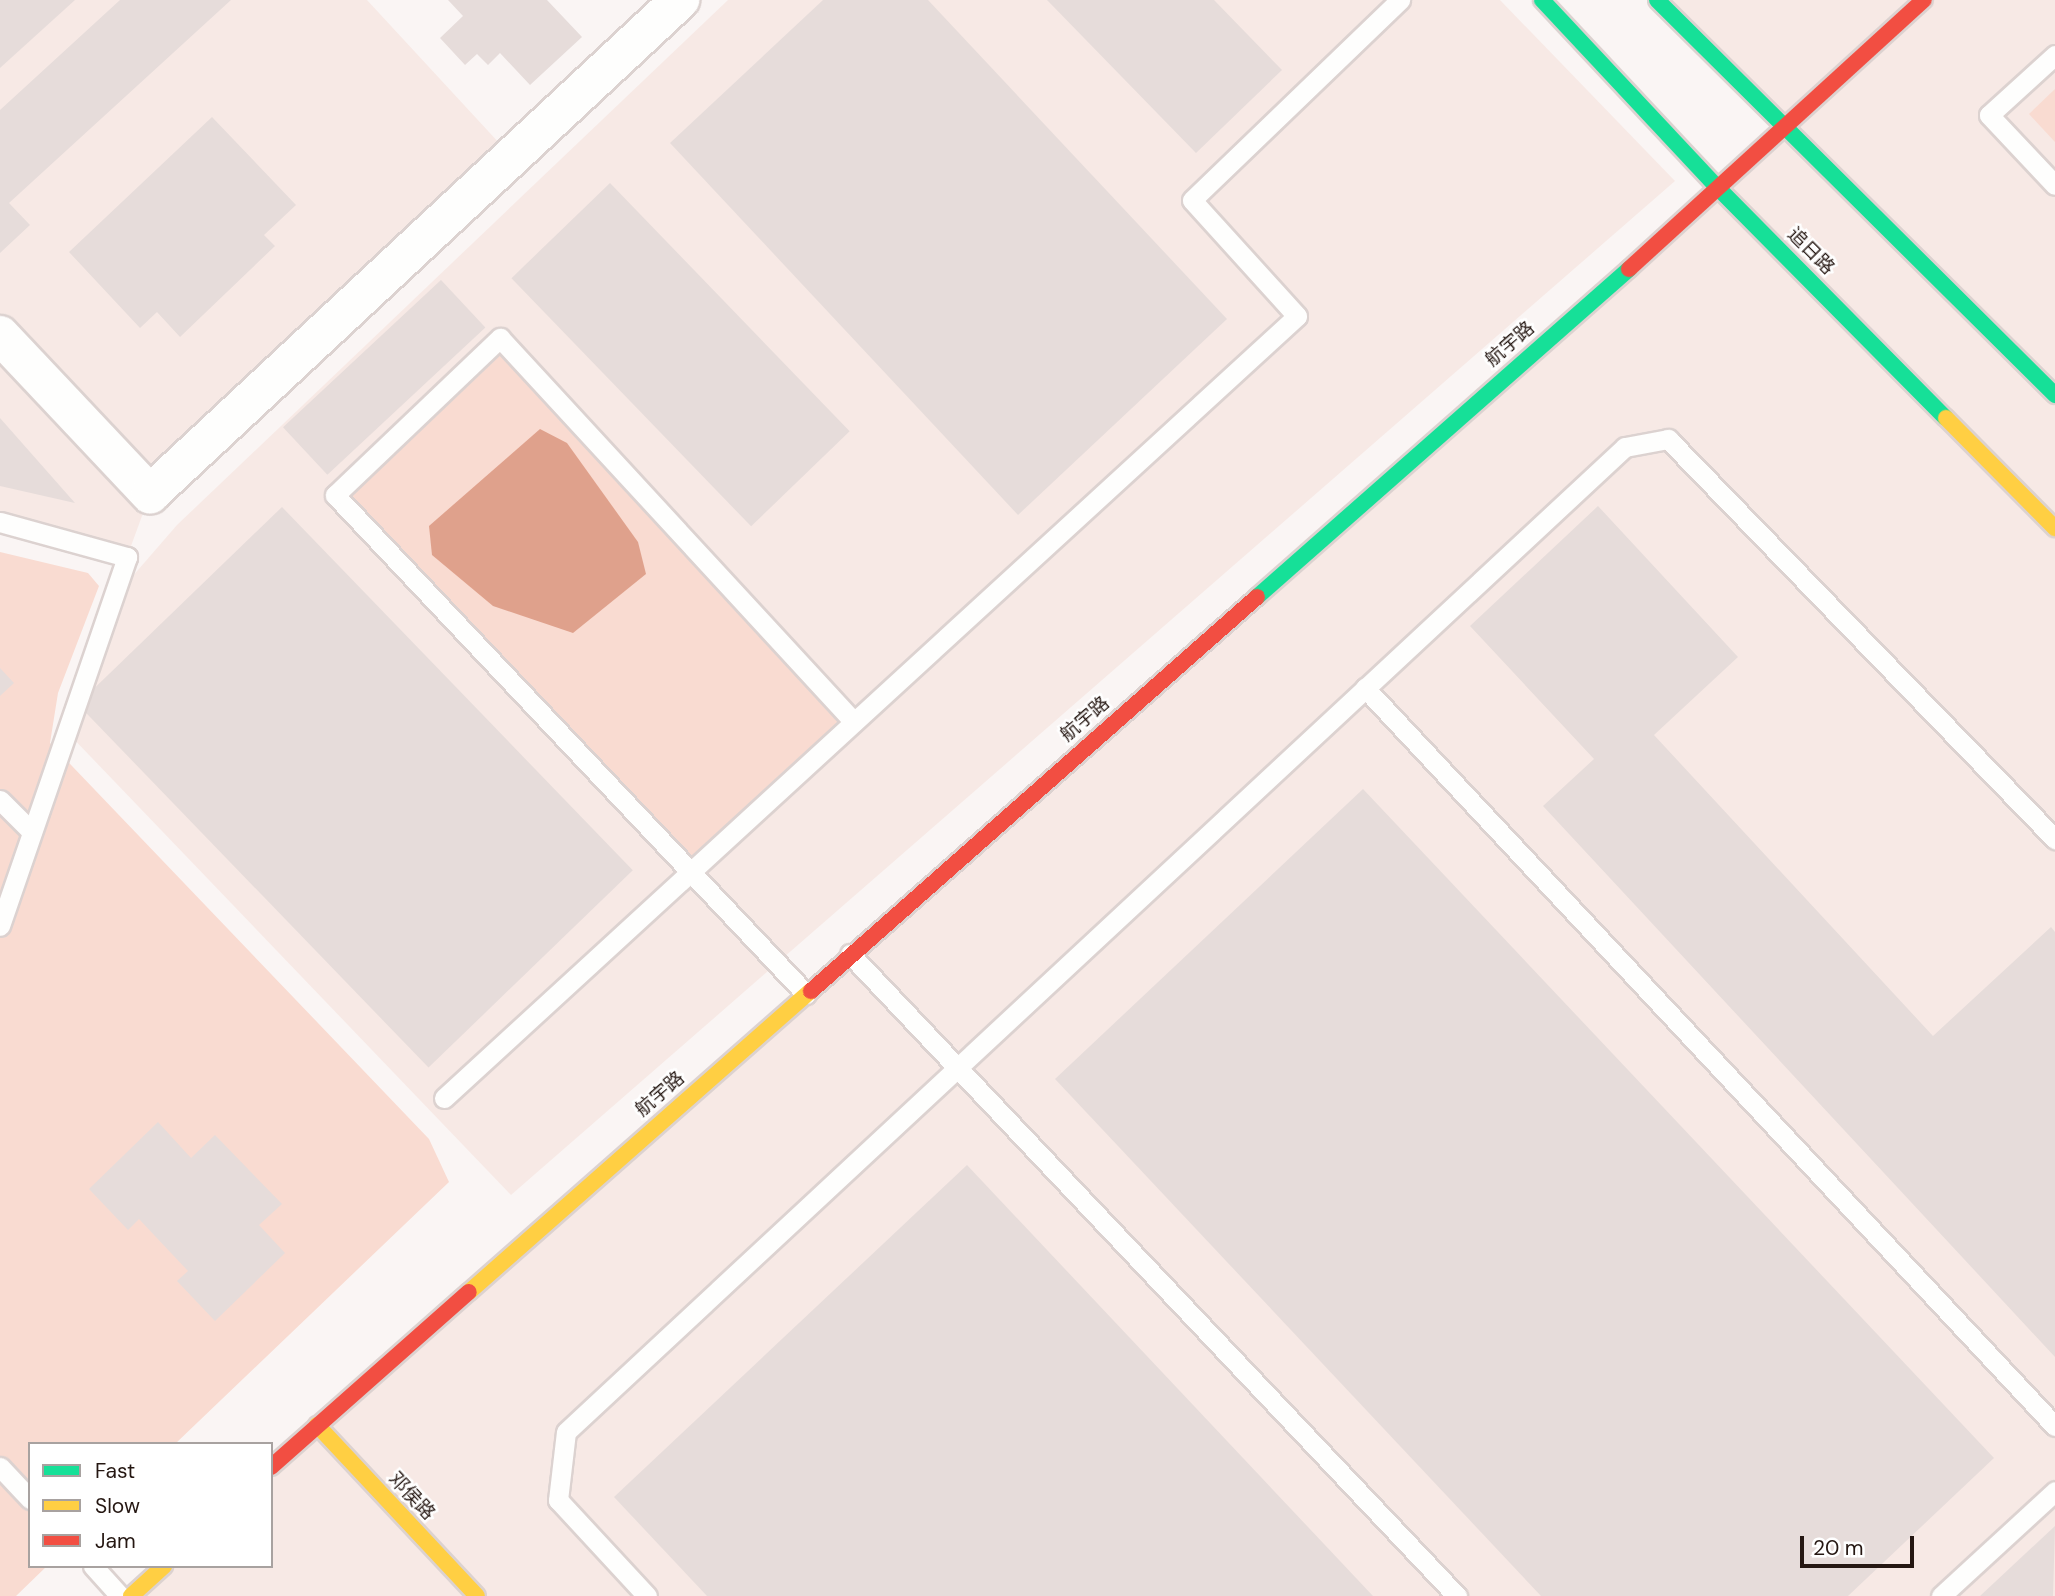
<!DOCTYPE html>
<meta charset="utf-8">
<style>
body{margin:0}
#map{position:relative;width:2055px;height:1596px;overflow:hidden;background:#faf5f4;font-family:"DM Sans","Noto Sans SC",sans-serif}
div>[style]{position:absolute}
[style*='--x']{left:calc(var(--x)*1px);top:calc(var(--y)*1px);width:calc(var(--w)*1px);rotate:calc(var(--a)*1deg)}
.built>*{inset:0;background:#f7e9e5}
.green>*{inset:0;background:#f9dbd1;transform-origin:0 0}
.water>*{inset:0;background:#dfa18c}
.building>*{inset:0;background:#e6dcda;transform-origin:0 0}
.roads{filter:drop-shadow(2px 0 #dcd2d0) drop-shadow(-2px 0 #dcd2d0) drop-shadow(0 2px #dcd2d0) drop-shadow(0 -2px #dcd2d0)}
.lane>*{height:19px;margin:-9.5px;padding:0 9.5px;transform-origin:9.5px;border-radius:9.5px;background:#fefefd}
.street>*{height:38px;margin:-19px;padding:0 19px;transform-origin:19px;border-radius:19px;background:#fefefd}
.fast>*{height:16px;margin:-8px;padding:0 8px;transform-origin:8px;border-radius:8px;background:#16e098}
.slow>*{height:16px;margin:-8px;padding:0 8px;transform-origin:8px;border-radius:8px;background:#ffcf43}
.jam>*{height:16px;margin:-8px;padding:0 8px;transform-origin:8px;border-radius:8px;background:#f24e42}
span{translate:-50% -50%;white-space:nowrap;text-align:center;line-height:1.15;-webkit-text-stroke:5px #fff;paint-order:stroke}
.street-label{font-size:19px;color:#251712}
.legend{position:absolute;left:28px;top:1442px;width:245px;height:126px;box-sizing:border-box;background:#fff;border:2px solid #a8a2a0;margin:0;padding:9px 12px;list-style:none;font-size:21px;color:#251712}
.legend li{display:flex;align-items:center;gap:14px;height:35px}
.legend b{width:35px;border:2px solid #a8a2a0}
.scale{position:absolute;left:1800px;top:1536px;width:114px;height:32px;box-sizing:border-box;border:4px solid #251712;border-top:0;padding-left:9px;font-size:21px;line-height:24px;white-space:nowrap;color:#251712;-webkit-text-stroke:5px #fff;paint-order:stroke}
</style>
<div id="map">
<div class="built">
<div style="clip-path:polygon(0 0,367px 0,512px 157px,150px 494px,127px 557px,0 522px)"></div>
<div style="clip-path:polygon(728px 0,1500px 0,1675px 181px,511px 1195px,67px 732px,112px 600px,177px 525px)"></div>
<div style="clip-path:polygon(1659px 0,2055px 0,2055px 1596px,132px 1596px,164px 1566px,271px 1566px,271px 1467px,1782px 130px)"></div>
</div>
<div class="green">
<div style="clip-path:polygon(2055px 89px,2055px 142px,2029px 114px)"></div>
<div style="left:500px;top:338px;width:522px;height:228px;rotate:47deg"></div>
<div style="clip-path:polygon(0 552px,88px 573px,99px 586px,58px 693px,50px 743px,429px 1139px,449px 1182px,175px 1444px,30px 1444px,30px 1566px,47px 1566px,16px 1596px,0 1596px)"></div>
</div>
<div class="water">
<div style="clip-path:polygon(540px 429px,567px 443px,638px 542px,646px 574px,573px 633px,493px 606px,432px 555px,429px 526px)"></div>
</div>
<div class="building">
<div style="clip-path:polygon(0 0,75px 0,0 68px)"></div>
<div style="clip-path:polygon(120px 0,231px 0,9px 203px,30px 225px,0 253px,0 110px)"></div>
<div style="clip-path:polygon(448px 0,547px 0,582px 37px,530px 85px,500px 53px,488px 65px,477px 54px,465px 65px,440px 38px,463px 16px)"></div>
<div style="clip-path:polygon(823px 0,928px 0,1227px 319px,1018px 515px,670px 143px)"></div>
<div style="clip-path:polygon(1047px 0,1214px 0,1282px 70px,1196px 153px)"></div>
<div style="clip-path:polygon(212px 117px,296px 205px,264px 235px,275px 246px,180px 337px,157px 312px,140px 328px,69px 252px)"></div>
<div style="left:610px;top:183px;width:345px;height:137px;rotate:46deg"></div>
<div style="left:441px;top:280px;width:65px;height:216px;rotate:47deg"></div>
<div style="clip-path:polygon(0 418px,75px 503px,0 486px)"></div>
<div style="clip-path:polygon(1598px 506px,1738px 657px,1654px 735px,1933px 1036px,2051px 927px,2055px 932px,2055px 1357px,1543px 806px,1594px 759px,1470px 626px)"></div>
<div style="left:282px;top:507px;width:505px;height:284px;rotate:46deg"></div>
<div style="clip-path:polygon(0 668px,14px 683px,0 696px)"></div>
<div style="clip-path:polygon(1363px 789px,1994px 1458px,1848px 1596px,1541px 1596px,1055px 1079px)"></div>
<div style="clip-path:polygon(158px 1122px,191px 1158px,215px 1135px,282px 1204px,259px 1225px,285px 1253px,215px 1321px,177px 1281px,188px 1271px,139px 1219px,128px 1230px,89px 1189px)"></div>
<div style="clip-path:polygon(967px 1165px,1373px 1596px,707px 1596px,614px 1497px)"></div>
<div style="clip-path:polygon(2055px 1526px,2053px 1596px,1980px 1596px)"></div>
</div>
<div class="roads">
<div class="lane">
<div style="--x:2055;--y:55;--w:89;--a:137.7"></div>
<div style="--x:1989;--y:115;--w:96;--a:46.7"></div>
<div style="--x:0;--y:522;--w:132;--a:15.4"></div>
<div style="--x:127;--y:557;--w:390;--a:109"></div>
<div style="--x:1365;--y:688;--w:1010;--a:46.93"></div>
<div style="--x:0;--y:800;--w:45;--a:45"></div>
<div style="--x:850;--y:954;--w:884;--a:46.61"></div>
<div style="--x:806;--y:994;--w:686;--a:-133.35"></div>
<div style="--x:335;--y:495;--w:228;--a:-43.6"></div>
<div style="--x:500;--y:338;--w:522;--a:47.33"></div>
<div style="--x:444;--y:1098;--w:1157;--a:-42.51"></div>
<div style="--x:1297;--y:316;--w:156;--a:-132.2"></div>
<div style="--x:1192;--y:200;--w:289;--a:-43.9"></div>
<div style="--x:0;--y:1467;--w:44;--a:46.8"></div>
<div style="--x:93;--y:1566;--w:40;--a:48"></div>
<div style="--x:647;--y:1596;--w:131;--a:-132.8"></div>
<div style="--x:558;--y:1500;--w:68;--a:-83.3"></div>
<div style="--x:566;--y:1432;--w:1446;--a:-42.93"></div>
<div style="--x:1625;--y:447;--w:44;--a:-10.5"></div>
<div style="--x:1668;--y:439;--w:557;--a:45.95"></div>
<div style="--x:1941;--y:1596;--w:155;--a:-42.6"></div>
</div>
<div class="street">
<div style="--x:0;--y:335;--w:219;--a:46.7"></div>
<div style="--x:150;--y:494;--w:725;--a:-42.99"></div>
</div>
<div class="fast">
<div style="--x:1542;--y:0;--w:259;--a:46.9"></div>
<div style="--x:1719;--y:189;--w:322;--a:45.3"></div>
<div style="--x:1657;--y:0;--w:561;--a:44.78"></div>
<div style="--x:1257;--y:597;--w:496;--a:-41.4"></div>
</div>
<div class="slow">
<div style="--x:1946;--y:418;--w:155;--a:45.3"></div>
<div style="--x:469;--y:1292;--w:456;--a:-41.4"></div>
<div style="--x:317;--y:1425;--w:234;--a:46.9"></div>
<div style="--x:131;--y:1596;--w:45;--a:-42.3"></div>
</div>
<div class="jam">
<div style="--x:1629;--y:269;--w:399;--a:-42.4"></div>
<div style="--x:811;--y:991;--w:595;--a:-41.46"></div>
<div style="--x:271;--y:1467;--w:264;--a:-41.5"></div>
</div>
</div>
<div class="street-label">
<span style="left:1811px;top:251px;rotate:45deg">追日路</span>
<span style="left:1510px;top:344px;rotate:-41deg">航宇路</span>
<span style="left:1085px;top:719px;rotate:-41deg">航宇路</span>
<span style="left:660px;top:1094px;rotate:-41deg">航宇路</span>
<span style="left:412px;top:1496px;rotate:47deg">邓侯路</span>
</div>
<ul class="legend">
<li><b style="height:9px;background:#16e098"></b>Fast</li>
<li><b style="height:9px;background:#ffcf43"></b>Slow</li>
<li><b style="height:9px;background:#f24e42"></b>Jam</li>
</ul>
<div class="scale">20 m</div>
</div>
